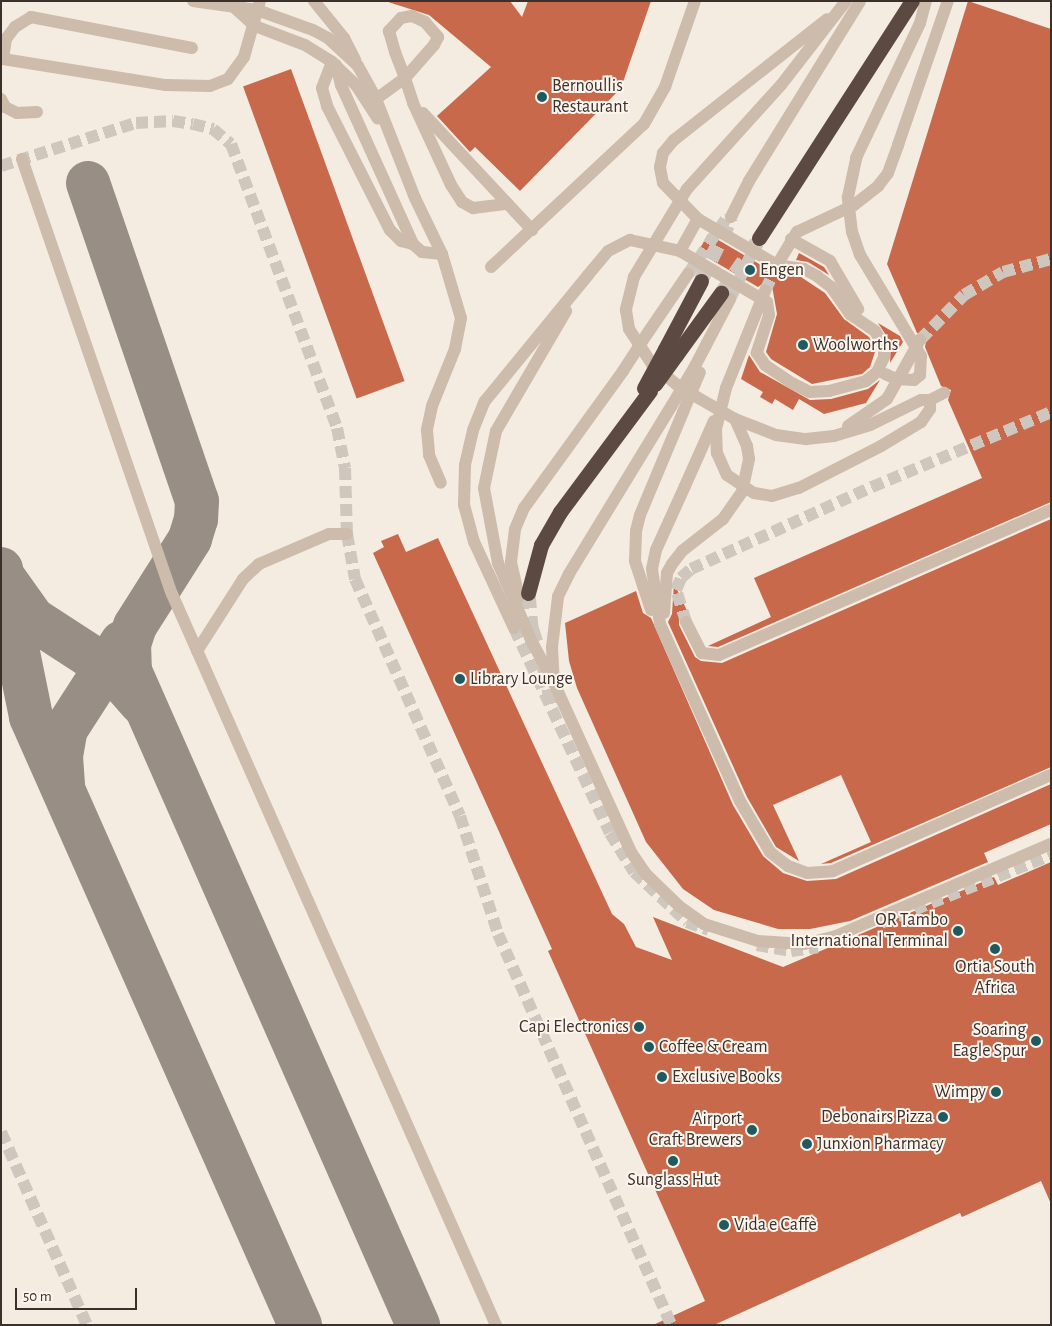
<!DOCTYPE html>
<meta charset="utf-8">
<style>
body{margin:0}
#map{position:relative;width:1052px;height:1326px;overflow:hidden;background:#f4ebe1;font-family:"Alegreya Sans",sans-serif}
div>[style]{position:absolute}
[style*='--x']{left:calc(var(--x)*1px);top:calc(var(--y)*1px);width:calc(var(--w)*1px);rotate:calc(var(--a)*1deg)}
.taxiway>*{height:44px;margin:-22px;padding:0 22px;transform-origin:22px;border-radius:22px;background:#988e86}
.building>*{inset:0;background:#c8694b;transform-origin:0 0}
.minor-tunnel>*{height:12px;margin-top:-6px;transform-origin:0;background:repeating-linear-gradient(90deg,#cfc6bd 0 12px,transparent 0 18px)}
.highway-tunnel>*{height:15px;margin-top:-7.5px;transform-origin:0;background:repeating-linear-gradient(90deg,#cfc6bd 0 15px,transparent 0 23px)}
.minor>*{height:12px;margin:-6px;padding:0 6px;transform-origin:6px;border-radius:6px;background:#cdbbac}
.highway>*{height:15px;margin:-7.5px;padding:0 7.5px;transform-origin:7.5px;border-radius:7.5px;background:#5c4a42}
.minor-bridge>*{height:12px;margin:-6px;padding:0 6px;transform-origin:6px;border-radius:6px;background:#cdbbac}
.highway-bridge>*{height:15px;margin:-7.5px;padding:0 7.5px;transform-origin:7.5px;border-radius:7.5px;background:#5c4a42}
.dots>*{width:14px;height:14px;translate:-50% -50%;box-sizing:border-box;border:2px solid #fbf5ee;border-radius:50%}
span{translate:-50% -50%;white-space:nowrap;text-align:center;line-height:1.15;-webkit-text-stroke:4px #fbf5ee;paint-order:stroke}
.poi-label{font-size:18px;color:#3b302b}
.left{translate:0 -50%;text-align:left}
.right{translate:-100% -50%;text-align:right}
.frame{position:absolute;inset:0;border:2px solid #3b302b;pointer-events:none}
.scale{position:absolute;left:15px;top:1288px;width:122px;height:22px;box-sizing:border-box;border:2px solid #3b302b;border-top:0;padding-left:6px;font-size:15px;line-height:18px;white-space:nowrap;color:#3b302b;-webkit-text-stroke:4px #fbf5ee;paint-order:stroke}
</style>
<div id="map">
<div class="taxiway">
<div style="--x:88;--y:183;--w:336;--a:71.1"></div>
<div style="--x:197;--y:501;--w:18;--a:93"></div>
<div style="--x:196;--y:519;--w:21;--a:107"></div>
<div style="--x:190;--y:539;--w:103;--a:122.3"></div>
<div style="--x:135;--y:626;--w:19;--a:108"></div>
<div style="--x:129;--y:644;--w:27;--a:88"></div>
<div style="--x:130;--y:671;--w:715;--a:66.23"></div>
<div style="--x:1;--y:569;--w:151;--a:78.5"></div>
<div style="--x:31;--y:717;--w:665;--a:66.13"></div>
<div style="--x:6;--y:581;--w:47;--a:54.6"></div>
<div style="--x:33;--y:619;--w:95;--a:33"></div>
<div style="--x:113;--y:671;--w:43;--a:48.8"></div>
<div style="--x:63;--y:785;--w:29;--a:-94"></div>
<div style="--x:61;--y:756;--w:27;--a:-80"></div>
<div style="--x:66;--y:729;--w:103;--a:-57.2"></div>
</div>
<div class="building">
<div style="clip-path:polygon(385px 1px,510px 1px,522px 17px,528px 1px,651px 1px,621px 88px,520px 191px,475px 147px,470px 152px,437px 116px,491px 67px,429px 15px)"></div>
<div style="clip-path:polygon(968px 1px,1051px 29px,1051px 502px,718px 647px,708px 646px,771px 617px,754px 578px,982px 478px,948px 400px,951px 390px,941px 386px,925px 347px,927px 336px,917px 333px,887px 264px)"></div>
<div style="left:291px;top:69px;width:332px;height:51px;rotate:70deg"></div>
<div style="clip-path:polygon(708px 234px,785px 279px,787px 275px,801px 277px,825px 293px,844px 319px,869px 337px,876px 349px,870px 367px,862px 374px,812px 384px,771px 359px,766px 352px,777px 314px,772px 286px,764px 283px,758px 287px,698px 252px)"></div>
<div style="clip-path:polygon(799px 253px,824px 267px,829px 275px,808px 262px,796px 260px)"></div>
<div style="clip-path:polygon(878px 323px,900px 336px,903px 342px,890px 363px,891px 343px)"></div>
<div style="clip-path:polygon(749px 355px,760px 372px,810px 400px,831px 399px,868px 389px,880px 380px,866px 403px,824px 414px,799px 399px,793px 410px,775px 399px,772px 404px,760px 397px,763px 392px,741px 379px)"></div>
<div style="clip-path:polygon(1051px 519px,1051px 767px,831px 863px,821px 864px,871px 842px,841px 775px,773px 805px,799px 861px,776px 847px,747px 797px,668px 622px,672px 614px,674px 583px,689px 615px,679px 617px,679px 625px,695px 657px,701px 661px,722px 663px)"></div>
<div style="clip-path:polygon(398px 534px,406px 552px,438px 538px,612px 914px,624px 924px,636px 947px,672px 960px,653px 917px,783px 967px,994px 877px,998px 885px,1051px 862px,1051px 1204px,1041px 1181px,962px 1217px,960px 1213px,714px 1325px,653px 1325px,705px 1301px,548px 951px,552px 949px,373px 553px,384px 547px,381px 541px)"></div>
<div style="clip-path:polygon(636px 591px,643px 613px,651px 618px,733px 805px,763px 856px,783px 873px,807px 881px,836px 879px,1051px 784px,1051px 824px,984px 853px,988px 862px,850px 921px,810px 929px,778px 929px,714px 910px,683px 889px,646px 842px,577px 688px,569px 661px,565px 623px)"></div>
</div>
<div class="minor-tunnel">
<div style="--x:1;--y:166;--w:142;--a:-17.7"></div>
<div style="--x:136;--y:123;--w:37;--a:-3"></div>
<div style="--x:173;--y:121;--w:20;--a:9"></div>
<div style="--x:193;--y:124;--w:21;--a:14"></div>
<div style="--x:213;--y:129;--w:23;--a:40"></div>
<div style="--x:231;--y:144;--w:303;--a:69.5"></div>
<div style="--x:337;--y:428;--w:41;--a:78.7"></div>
<div style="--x:345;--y:468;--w:66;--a:88.3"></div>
<div style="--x:347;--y:534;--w:46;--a:79.9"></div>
<div style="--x:355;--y:579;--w:259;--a:66.1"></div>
<div style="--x:460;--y:816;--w:124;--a:72.1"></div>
<div style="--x:498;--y:934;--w:428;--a:66.1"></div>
<div style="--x:688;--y:274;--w:67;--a:-55.4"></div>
<div style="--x:765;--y:291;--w:21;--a:-65"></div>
<div style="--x:730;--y:299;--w:68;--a:-64.6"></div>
<div style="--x:920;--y:340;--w:63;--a:-45.6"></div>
<div style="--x:964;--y:295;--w:45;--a:-30.5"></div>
<div style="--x:1003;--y:272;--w:50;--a:-15.2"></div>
<div style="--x:686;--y:622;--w:34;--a:-107"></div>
<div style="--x:676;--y:590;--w:13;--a:-67"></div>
<div style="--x:681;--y:578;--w:13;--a:-42"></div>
<div style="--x:691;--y:569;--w:199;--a:-24.4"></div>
<div style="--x:872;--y:487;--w:194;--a:-22.7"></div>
<div style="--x:514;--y:628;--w:226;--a:64.9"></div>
<div style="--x:610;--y:833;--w:46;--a:58.4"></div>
<div style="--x:634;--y:872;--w:73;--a:43.3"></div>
<div style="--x:687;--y:922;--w:23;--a:20"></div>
<div style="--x:881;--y:923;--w:183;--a:-21.8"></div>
<div style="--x:757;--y:945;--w:35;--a:10"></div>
<div style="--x:791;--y:951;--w:27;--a:-8"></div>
<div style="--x:1;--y:1132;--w:211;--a:66"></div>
</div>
<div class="highway-tunnel">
<div style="--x:701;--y:280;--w:70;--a:-64.5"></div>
<div style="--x:722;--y:292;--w:65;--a:-55.1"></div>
<div style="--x:528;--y:593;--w:34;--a:85"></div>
<div style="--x:531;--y:627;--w:16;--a:72"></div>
<div style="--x:544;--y:666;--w:46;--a:77.5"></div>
</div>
<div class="minor">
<div style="--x:193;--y:1;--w:65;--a:8"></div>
<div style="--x:257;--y:10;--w:59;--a:19.7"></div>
<div style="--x:313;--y:30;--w:17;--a:28"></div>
<div style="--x:328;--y:38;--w:41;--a:43"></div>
<div style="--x:358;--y:66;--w:38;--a:61"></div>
<div style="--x:376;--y:99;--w:106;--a:68.5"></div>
<div style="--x:415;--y:198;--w:62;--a:64.3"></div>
<div style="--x:442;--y:254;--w:67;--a:73.5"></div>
<div style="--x:461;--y:318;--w:32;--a:101"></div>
<div style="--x:455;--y:349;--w:61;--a:112"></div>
<div style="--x:432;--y:406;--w:25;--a:102"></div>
<div style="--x:427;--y:430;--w:25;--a:85"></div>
<div style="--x:429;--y:455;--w:30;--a:67"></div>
<div style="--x:314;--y:1;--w:48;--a:51"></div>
<div style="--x:344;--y:38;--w:25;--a:63"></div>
<div style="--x:846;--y:1;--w:106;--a:127.7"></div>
<div style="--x:781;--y:85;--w:140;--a:132.1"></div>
<div style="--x:687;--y:189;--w:103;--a:121.1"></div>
<div style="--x:634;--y:277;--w:34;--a:104"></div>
<div style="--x:626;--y:310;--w:19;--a:81"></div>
<div style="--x:629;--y:329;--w:42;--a:56.7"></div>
<div style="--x:652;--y:364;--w:38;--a:40"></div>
<div style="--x:681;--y:388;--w:62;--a:29.9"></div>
<div style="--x:735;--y:419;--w:44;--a:21.3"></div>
<div style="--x:776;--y:435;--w:30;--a:8"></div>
<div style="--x:806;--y:439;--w:28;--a:-6"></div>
<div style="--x:834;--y:436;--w:38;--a:-17"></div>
<div style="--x:870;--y:425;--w:57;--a:-26.1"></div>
<div style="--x:921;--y:400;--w:9;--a:0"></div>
<div style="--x:930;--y:400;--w:16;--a:-27"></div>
<div style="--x:236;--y:9;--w:25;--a:42"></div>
<div style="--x:255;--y:26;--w:53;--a:20.8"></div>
<div style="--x:305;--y:45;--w:32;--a:32"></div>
<div style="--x:332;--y:62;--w:33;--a:44"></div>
<div style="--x:356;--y:85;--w:40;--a:57.1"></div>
<div style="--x:192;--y:48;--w:164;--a:-169.1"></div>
<div style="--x:31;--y:17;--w:19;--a:148"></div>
<div style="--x:15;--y:27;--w:15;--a:127"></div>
<div style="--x:6;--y:39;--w:20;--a:99"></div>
<div style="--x:3;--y:59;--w:165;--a:9.1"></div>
<div style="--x:166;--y:85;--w:44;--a:1.3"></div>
<div style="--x:210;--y:86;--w:19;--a:-21"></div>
<div style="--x:228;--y:79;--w:27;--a:-54"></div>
<div style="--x:244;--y:57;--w:58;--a:-74.1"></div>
<div style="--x:332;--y:62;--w:28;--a:111"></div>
<div style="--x:322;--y:88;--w:19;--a:74"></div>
<div style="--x:327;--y:106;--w:139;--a:63.1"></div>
<div style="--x:390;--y:230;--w:16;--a:45"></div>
<div style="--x:401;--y:241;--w:12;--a:14"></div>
<div style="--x:336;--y:65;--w:21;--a:76"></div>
<div style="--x:341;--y:85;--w:175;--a:65.6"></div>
<div style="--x:413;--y:244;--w:12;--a:42"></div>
<div style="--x:422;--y:252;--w:20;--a:6"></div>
<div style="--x:1;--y:99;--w:9;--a:63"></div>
<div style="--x:5;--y:107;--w:13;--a:27"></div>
<div style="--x:17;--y:113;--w:20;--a:-3"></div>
<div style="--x:376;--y:99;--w:36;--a:-36"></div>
<div style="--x:405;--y:78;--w:44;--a:-48.7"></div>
<div style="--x:434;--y:45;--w:9;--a:-63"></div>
<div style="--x:438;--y:37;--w:20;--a:-131"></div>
<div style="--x:425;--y:22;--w:14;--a:-155"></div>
<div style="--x:412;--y:16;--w:11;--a:170"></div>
<div style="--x:401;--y:18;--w:18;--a:133"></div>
<div style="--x:389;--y:31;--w:22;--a:74"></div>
<div style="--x:395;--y:52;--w:28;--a:69"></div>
<div style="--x:405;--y:78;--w:26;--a:72"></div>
<div style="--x:413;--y:103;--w:90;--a:65.1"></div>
<div style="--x:451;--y:185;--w:20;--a:57"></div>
<div style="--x:462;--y:202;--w:13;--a:29"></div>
<div style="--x:473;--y:208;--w:34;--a:-7"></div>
<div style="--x:423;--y:113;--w:160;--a:47"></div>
<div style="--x:898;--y:145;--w:152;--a:-70.9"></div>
<div style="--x:663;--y:153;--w:17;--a:-50"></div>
<div style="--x:674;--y:140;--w:195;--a:-38.3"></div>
<div style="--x:22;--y:159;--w:460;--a:71"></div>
<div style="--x:172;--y:594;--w:800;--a:66.1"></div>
<div style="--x:731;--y:217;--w:40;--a:-63.4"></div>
<div style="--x:749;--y:181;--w:211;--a:-58.3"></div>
<div style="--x:791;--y:239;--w:45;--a:29.4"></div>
<div style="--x:830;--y:261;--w:56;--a:59.7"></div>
<div style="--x:680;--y:251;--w:37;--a:-61"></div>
<div style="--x:491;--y:267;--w:209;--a:-43.1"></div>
<div style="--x:644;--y:124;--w:43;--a:-60.4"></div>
<div style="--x:665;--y:87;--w:91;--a:-70.8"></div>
<div style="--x:647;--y:334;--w:73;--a:-55.7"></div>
<div style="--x:694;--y:368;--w:78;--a:-62.4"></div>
<div style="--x:885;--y:374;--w:12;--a:24"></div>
<div style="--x:896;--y:379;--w:18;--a:3"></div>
<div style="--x:914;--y:380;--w:8;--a:-40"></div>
<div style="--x:920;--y:375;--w:19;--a:-87"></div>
<div style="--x:921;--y:356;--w:118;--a:-121.1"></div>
<div style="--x:860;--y:255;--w:24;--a:-109"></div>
<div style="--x:852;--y:232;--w:35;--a:-97"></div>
<div style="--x:848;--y:197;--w:40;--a:-78"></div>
<div style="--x:856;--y:158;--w:149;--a:-64.6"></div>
<div style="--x:920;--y:23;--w:23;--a:-75"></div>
<div style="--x:726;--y:388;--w:105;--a:-68.1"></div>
<div style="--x:672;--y:405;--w:198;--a:121.4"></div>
<div style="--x:569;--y:574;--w:25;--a:116"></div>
<div style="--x:558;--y:597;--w:50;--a:96.8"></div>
<div style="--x:552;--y:647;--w:36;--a:87"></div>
<div style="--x:554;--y:683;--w:186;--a:65.5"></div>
<div style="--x:631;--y:852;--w:27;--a:56"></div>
<div style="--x:646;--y:874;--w:46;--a:44.1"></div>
<div style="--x:679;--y:906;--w:31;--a:36"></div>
<div style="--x:704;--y:924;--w:57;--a:17.5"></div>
<div style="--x:758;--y:941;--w:46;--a:3.7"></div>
<div style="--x:804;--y:944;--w:33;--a:-14"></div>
<div style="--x:836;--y:936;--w:234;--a:-23.2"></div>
<div style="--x:848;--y:426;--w:47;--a:-34.7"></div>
<div style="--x:887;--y:399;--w:68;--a:-60.8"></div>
<div style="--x:685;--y:486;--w:70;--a:114.4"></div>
<div style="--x:656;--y:550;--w:19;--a:102"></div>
<div style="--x:652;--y:569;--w:56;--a:81.7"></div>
<div style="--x:660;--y:624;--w:194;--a:65.7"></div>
<div style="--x:740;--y:801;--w:59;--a:59.5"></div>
<div style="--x:770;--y:852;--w:23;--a:38"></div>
<div style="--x:788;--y:866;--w:20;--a:20"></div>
<div style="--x:807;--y:873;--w:26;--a:-4"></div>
<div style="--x:833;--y:871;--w:238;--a:-23.8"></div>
<div style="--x:754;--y:493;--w:18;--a:9"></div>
<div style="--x:772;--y:496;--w:28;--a:-17"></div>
<div style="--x:799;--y:488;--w:92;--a:-27.1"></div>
<div style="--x:881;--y:446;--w:47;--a:-31"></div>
<div style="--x:921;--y:422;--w:16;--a:-55"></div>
<div style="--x:930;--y:409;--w:9;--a:-90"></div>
<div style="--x:519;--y:597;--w:36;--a:-103"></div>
<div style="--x:511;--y:562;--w:33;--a:-83"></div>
<div style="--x:515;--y:529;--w:23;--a:-67"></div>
<div style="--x:524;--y:508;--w:169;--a:-54.1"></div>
<div style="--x:651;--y:610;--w:52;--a:-108.1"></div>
<div style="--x:635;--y:561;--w:30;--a:-88"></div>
<div style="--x:636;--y:531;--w:16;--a:-76"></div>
<div style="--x:640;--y:515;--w:112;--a:-67.3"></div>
<div style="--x:664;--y:613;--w:40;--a:-85.7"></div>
<div style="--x:667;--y:573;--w:10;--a:-61"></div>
<div style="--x:672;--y:564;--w:16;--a:-52"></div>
<div style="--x:682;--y:551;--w:52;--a:-38"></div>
<div style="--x:723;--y:519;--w:33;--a:-55"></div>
<div style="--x:742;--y:492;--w:34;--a:-78"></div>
<div style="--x:749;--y:459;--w:13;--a:-99"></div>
<div style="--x:747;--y:446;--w:30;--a:-114"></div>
<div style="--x:686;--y:622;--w:35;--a:63"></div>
<div style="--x:702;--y:653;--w:17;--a:7"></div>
<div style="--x:719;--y:655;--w:362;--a:-23.6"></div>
<div style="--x:514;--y:628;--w:95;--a:-114.9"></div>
<div style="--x:474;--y:542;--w:38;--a:-105"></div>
<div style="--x:464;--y:505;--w:40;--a:-88.6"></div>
<div style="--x:465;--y:465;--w:36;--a:-77"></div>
<div style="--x:473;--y:430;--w:31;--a:-68"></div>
<div style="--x:485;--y:401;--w:163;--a:-50.7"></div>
<div style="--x:531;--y:640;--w:84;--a:-113.2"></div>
<div style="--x:498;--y:563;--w:76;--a:-100.6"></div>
<div style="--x:484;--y:488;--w:58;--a:-78.1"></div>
<div style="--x:496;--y:431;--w:139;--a:-59.7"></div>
<div style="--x:197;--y:651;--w:85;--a:-57.4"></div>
<div style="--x:243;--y:579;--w:22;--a:-43"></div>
<div style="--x:259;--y:564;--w:76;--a:-23.2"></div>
<div style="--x:329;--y:534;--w:18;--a:0"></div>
</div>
<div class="highway">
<div style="--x:759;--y:238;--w:282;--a:-57.2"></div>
<div style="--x:665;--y:349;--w:77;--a:-62.1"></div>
<div style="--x:676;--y:355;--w:77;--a:-54"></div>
<div style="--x:528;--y:593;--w:50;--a:-74.8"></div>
<div style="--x:541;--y:545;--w:38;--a:-60"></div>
<div style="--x:560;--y:512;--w:151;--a:-53.4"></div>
</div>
<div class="minor-bridge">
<div style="--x:777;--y:265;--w:39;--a:-59"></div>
<div style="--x:797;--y:232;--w:63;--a:-25.3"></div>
<div style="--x:854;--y:205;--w:31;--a:-38"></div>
<div style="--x:878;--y:186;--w:16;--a:-52"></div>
<div style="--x:888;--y:173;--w:30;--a:-70"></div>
<div style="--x:588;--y:275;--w:31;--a:-50"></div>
<div style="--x:608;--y:251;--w:25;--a:-27"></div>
<div style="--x:630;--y:240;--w:51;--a:12.4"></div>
<div style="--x:680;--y:251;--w:101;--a:30.4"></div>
<div style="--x:767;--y:302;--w:13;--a:81"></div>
<div style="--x:769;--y:315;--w:40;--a:108"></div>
<div style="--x:757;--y:353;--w:14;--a:56"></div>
<div style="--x:765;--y:365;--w:32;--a:34"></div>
<div style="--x:792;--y:383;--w:20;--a:27"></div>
<div style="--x:810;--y:392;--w:19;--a:-3"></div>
<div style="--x:829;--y:391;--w:38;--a:-15"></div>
<div style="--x:866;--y:381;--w:14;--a:-39"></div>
<div style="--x:877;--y:372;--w:17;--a:-65"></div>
<div style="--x:884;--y:357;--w:10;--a:-90"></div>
<div style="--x:884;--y:347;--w:18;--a:-119"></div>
<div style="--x:875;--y:331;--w:30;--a:-146"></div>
<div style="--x:850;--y:314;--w:33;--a:-125"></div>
<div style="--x:831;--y:287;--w:18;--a:-142"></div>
<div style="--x:817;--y:276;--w:15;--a:-152"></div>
<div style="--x:804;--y:269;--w:27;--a:-172"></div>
<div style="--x:777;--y:265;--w:91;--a:-149.8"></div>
<div style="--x:698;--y:219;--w:50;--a:-134.2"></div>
<div style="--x:663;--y:183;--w:16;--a:-101"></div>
<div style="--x:660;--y:167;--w:14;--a:-78"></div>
<div style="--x:623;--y:371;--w:44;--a:-57"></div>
<div style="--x:726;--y:388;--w:42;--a:103.7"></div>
<div style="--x:716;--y:429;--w:24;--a:88"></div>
<div style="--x:717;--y:453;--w:24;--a:66"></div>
<div style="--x:727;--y:475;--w:32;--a:34"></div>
<div style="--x:672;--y:405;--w:43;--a:-59.3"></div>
<div style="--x:683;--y:412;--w:43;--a:-67"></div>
<div style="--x:685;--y:486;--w:71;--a:-66"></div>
<div style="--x:531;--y:640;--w:49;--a:61.9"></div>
</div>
<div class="highway-bridge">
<div style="--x:655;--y:384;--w:36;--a:-54"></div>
<div style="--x:644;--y:388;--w:44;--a:-61.7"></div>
</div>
<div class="dots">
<div style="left:542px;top:97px;background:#1f5a5e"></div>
<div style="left:750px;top:270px;background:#1f5a5e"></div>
<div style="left:803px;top:345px;background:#1f5a5e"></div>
<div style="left:460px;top:679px;background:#1f5a5e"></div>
<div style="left:958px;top:931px;background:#1f5a5e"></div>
<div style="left:995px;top:949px;background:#1f5a5e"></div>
<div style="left:639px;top:1027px;background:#1f5a5e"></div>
<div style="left:1036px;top:1041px;background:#1f5a5e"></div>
<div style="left:649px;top:1047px;background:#1f5a5e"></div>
<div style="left:662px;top:1077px;background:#1f5a5e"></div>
<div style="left:996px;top:1092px;background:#1f5a5e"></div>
<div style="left:943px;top:1117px;background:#1f5a5e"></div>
<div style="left:752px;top:1130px;background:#1f5a5e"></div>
<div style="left:807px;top:1144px;background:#1f5a5e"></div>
<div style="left:673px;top:1161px;background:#1f5a5e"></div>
<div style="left:724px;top:1225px;background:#1f5a5e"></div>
</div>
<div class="poi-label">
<span class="left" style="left:552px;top:97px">Bernoullis<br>Restaurant</span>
<span class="left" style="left:760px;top:270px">Engen</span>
<span class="left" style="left:813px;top:345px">Woolworths</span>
<span class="left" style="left:470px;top:679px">Library Lounge</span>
<span class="right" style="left:948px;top:931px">OR Tambo<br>International Terminal</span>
<span style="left:995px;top:978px">Ortia South<br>Africa</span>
<span class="right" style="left:629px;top:1027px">Capi Electronics</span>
<span class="right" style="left:1026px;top:1041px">Soaring<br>Eagle Spur</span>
<span class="left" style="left:659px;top:1047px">Coffee &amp; Cream</span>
<span class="left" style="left:672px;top:1077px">Exclusive Books</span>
<span class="right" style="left:986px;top:1092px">Wimpy</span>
<span class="right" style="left:933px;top:1117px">Debonairs Pizza</span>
<span class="right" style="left:742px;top:1130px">Airport<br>Craft Brewers</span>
<span class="left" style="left:817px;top:1144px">Junxion Pharmacy</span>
<span style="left:673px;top:1180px">Sunglass Hut</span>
<span class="left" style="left:734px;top:1225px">Vida e Caffè</span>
</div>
<div class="frame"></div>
<div class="scale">50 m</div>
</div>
